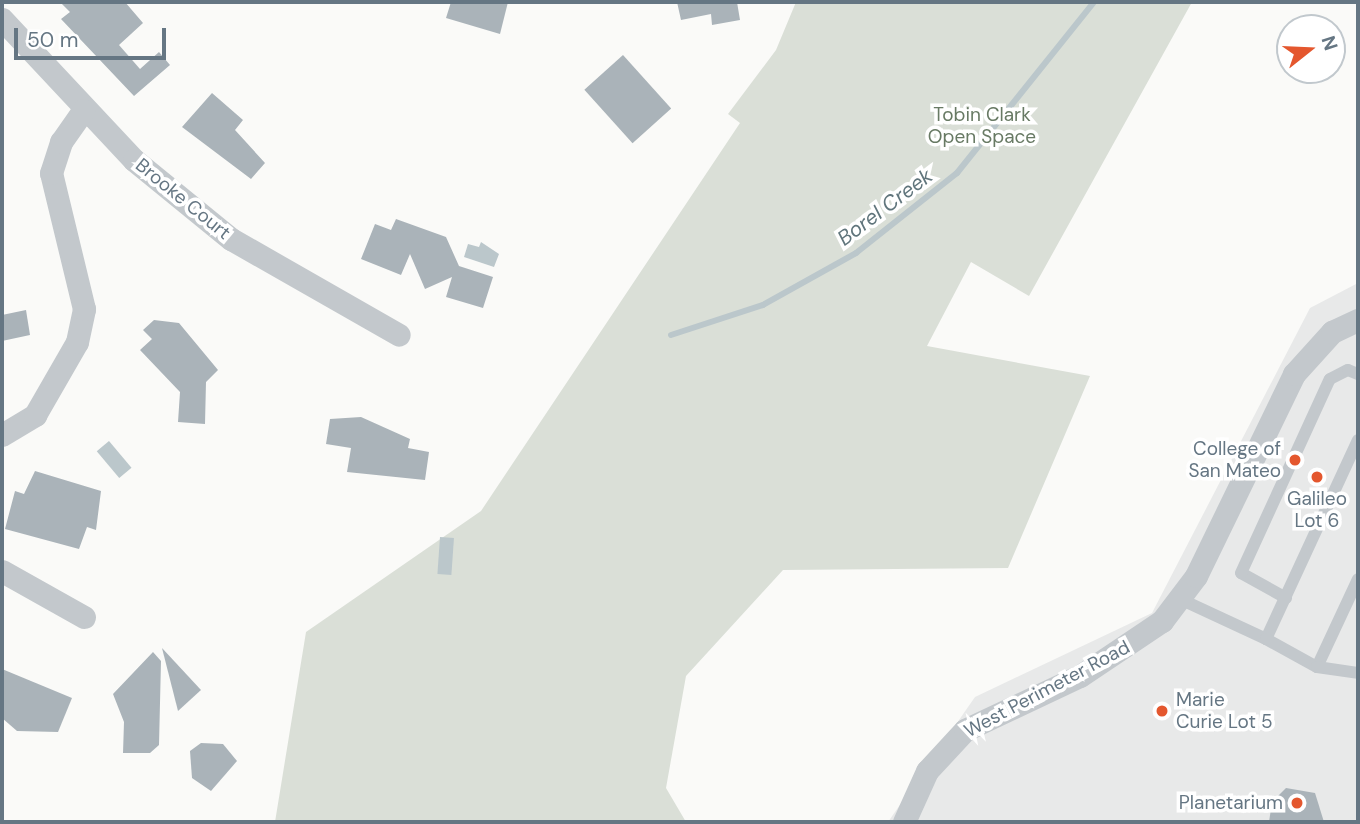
<!DOCTYPE html>
<style>
body{margin:0}
#map{position:relative;width:1360px;height:824px;overflow:hidden;background:#fafaf8;font-family:"DM Sans",sans-serif}
div>[style]{position:absolute}
[style*='--x']{left:calc(var(--x)*1px);top:calc(var(--y)*1px);width:calc(var(--w)*1px);rotate:calc(var(--a)*1deg)}
.built>*{inset:0;background:#e8e9e9}
.green>*{inset:0;background:#dadfd7}
.water>*{inset:0;background:#bbc7cb;transform-origin:0 0}
.stream>*{height:6px;margin:-3px;padding:0 3px;transform-origin:3px;border-radius:3px;background:#bbc7cb}
.building>*{inset:0;background:#aab3b9;transform-origin:0 0}
.service>*{height:12px;margin:-6px;padding:0 6px;transform-origin:6px;border-radius:6px;background:#c3c8cc}
.minor>*{height:23px;margin:-11.5px;padding:0 11.5px;transform-origin:11.5px;border-radius:11.5px;background:#c3c8cc}
.dots>*{width:19px;height:19px;translate:-50% -50%;box-sizing:border-box;border:4px solid #fff;border-radius:50%}
span{translate:-50% -50%;white-space:nowrap;text-align:center;line-height:1.15;-webkit-text-stroke:7px #fff;paint-order:stroke}
.park-label{font-size:19px;color:#687a64}
.street-label{font-size:19px;color:#657683}
.poi-label{font-size:19px;color:#657683}
.right{translate:-100% -50%;text-align:right}
.left{translate:0 -50%;text-align:left}
.water-label{font-size:21px;color:#60757c;font-style:italic}
.frame{position:absolute;inset:0;border:4px solid #657683;pointer-events:none}
.north{position:absolute;left:1276px;top:14px;width:70px;height:70px;box-sizing:border-box;background:#fff;border:2px solid #c1c8cd;border-radius:50%;rotate:72deg;font-size:19px;font-weight:700;line-height:28px;text-align:center;color:#657683}
.north::after{content:'';display:block;margin:auto;width:24px;height:32px;background:#e4572e;clip-path:polygon(50% 0,100% 100%,50% 72%,0 100%)}
.scale{position:absolute;left:14px;top:28px;width:152px;height:32px;box-sizing:border-box;border:4px solid #657683;border-top:0;padding-left:9px;font-size:21px;line-height:24px;white-space:nowrap;color:#657683;-webkit-text-stroke:5px #fff;paint-order:stroke}
</style>
<div id="map">
<div class="built">
<div style="clip-path:polygon(1358px 283px,1358px 822px,888px 822px,975px 697px,1152px 613px,1310px 308px)"></div>
</div>
<div class="green">
<div style="clip-path:polygon(796px 2px,1192px 2px,1029px 296px,971px 262px,927px 346px,1090px 376px,1008px 568px,783px 570px,686px 676px,666px 788px,686px 822px,275px 822px,306px 632px,481px 511px,740px 123px,728px 114px,776px 50px)"></div>
</div>
<div class="water">
<div style="clip-path:polygon(481px 242px,499px 254px,494px 267px,464px 257px,468px 244px,479px 247px)"></div>
<div style="left:109px;top:441px;width:35px;height:16px;rotate:50deg"></div>
<div style="left:440px;top:537px;width:14px;height:37px;rotate:4deg"></div>
</div>
<div class="stream">
<div style="--x:671;--y:335;--w:97;--a:-18.1"></div>
<div style="--x:763;--y:305;--w:107;--a:-29.2"></div>
<div style="--x:856;--y:253;--w:129;--a:-38.4"></div>
<div style="--x:957;--y:173;--w:219;--a:-51.3"></div>
</div>
<div class="building">
<div style="clip-path:polygon(60px 2px,125px 2px,143px 23px,119px 45px,140px 69px,159px 52px,170px 65px,134px 96px,61px 19px,70px 12px)"></div>
<div style="clip-path:polygon(451px 2px,508px 2px,500px 34px,446px 18px)"></div>
<div style="clip-path:polygon(677px 2px,737px 2px,740px 20px,712px 25px,711px 14px,681px 20px)"></div>
<div style="left:623px;top:55px;width:72px;height:52px;rotate:48deg"></div>
<div style="clip-path:polygon(212px 93px,243px 120px,235px 130px,265px 163px,251px 179px,182px 127px)"></div>
<div style="clip-path:polygon(396px 219px,446px 237px,459px 266px,493px 277px,483px 308px,446px 297px,452px 277px,425px 289px,410px 254px,401px 275px,361px 259px,375px 224px,391px 230px)"></div>
<div style="clip-path:polygon(26px 310px,30px 335px,2px 341px,2px 315px)"></div>
<div style="clip-path:polygon(154px 320px,179px 323px,218px 370px,206px 382px,205px 424px,178px 422px,180px 392px,140px 350px,152px 339px,143px 330px)"></div>
<div style="clip-path:polygon(361px 417px,410px 439px,408px 448px,429px 452px,425px 480px,347px 472px,351px 448px,326px 444px,330px 419px)"></div>
<div style="clip-path:polygon(35px 471px,101px 491px,96px 530px,87px 527px,79px 549px,5px 529px,15px 491px,24px 494px)"></div>
<div style="clip-path:polygon(162px 648px,201px 690px,178px 711px)"></div>
<div style="clip-path:polygon(153px 652px,161px 661px,159px 745px,150px 753px,123px 753px,124px 722px,113px 694px)"></div>
<div style="clip-path:polygon(2px 669px,72px 698px,58px 732px,17px 731px,2px 718px)"></div>
<div style="clip-path:polygon(201px 743px,223px 744px,237px 761px,211px 791px,192px 778px,190px 751px)"></div>
<div style="clip-path:polygon(1286px 788px,1315px 793px,1324px 822px,1269px 822px,1272px 802px)"></div>
</div>
<div class="service">
<div style="--x:1286;--y:598;--w:51;--a:-150.9"></div>
<div style="--x:1241;--y:573;--w:213;--a:-65.4"></div>
<div style="--x:1330;--y:379;--w:20;--a:-27"></div>
<div style="--x:1348;--y:370;--w:11;--a:22"></div>
<div style="--x:1180;--y:599;--w:95;--a:24.9"></div>
<div style="--x:1266;--y:639;--w:219;--a:-65.2"></div>
<div style="--x:1266;--y:639;--w:58;--a:28.8"></div>
<div style="--x:1317;--y:667;--w:97;--a:-65"></div>
<div style="--x:1317;--y:667;--w:41;--a:8.3"></div>
</div>
<div class="minor">
<div style="--x:2;--y:19;--w:193;--a:46.9"></div>
<div style="--x:134;--y:160;--w:125;--a:39.2"></div>
<div style="--x:231;--y:239;--w:193;--a:29.7"></div>
<div style="--x:2;--y:435;--w:39;--a:-31"></div>
<div style="--x:35;--y:415;--w:84;--a:-60.1"></div>
<div style="--x:77;--y:342;--w:34;--a:-78"></div>
<div style="--x:84;--y:309;--w:140;--a:-103.6"></div>
<div style="--x:51;--y:173;--w:33;--a:-72"></div>
<div style="--x:61;--y:142;--w:39;--a:-55"></div>
<div style="--x:2;--y:571;--w:94;--a:29.3"></div>
<div style="--x:904;--y:822;--w:56;--a:-65.7"></div>
<div style="--x:927;--y:771;--w:56;--a:-47.2"></div>
<div style="--x:965;--y:730;--w:127;--a:-25.2"></div>
<div style="--x:1080;--y:676;--w:99;--a:-33.9"></div>
<div style="--x:1162;--y:621;--w:56;--a:-52.9"></div>
<div style="--x:1196;--y:576;--w:225;--a:-64.1"></div>
<div style="--x:1294;--y:374;--w:57;--a:-47.9"></div>
<div style="--x:1332;--y:332;--w:29;--a:-25"></div>
</div>
<div class="dots">
<div style="left:1295px;top:460px;background:#e4572e"></div>
<div style="left:1317px;top:477px;background:#e4572e"></div>
<div style="left:1162px;top:711px;background:#e4572e"></div>
<div style="left:1297px;top:803px;background:#e4572e"></div>
</div>
<div class="park-label">
<span style="left:982px;top:126px">Tobin Clark<br>Open Space</span>
</div>
<div class="street-label">
<span style="left:183px;top:199px;rotate:39deg">Brooke Court</span>
<span style="left:1047px;top:689px;rotate:-28deg">West Perimeter Road</span>
</div>
<div class="poi-label">
<span class="right" style="left:1281px;top:460px">College of<br>San Mateo</span>
<span style="left:1317px;top:510px">Galileo<br>Lot 6</span>
<span class="left" style="left:1176px;top:711px">Marie<br>Curie Lot 5</span>
<span class="right" style="left:1283px;top:803px">Planetarium</span>
</div>
<div class="water-label">
<span style="left:885px;top:207px;rotate:-37deg">Borel Creek</span>
</div>
<div class="frame"></div>
<div class="north">N</div>
<div class="scale">50 m</div>
</div>
